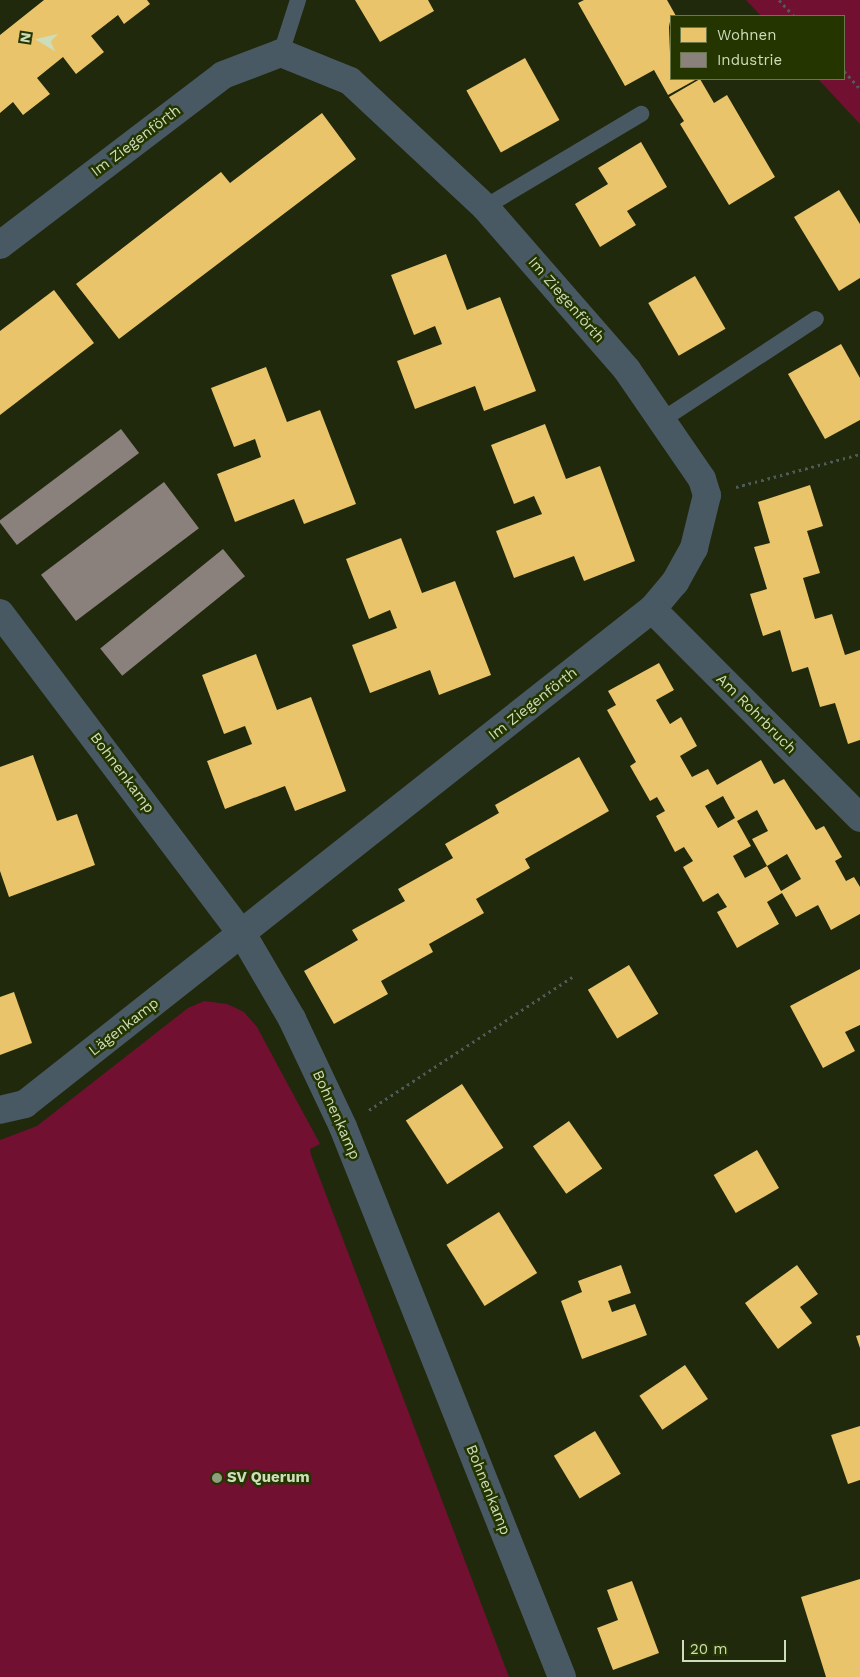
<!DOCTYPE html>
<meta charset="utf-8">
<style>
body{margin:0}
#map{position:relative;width:860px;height:1677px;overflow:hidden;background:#20290c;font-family:"Work Sans",sans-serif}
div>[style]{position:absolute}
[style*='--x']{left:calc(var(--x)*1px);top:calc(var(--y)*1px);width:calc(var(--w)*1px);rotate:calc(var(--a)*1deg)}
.green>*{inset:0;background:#711031}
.homes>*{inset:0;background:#e9c46a;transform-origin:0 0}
.industry>*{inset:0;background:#8a817c;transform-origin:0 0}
.path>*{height:3px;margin-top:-1.5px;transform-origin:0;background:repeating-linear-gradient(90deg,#4e5b58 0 2.5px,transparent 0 6.5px)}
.lane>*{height:16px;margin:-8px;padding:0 8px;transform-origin:8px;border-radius:8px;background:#485963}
.street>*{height:28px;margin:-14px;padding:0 14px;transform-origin:14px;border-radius:14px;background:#485963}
.dots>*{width:14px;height:14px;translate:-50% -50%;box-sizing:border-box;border:2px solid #243500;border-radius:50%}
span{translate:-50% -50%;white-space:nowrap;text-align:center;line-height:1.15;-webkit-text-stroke:5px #243500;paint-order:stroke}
.street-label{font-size:15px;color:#cddcb9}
.poi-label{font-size:15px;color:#cddcb9;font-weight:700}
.left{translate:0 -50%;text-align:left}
.legend{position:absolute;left:670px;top:15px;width:175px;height:65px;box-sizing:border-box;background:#243500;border:1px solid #68784a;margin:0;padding:6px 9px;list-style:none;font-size:15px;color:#cddcb9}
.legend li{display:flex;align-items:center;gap:10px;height:25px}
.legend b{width:25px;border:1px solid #68784a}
.north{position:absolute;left:15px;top:15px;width:50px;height:50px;-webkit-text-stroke:4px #243500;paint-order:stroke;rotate:279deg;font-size:14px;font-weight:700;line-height:20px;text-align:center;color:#cddcb9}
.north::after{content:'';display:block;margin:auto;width:18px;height:22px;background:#cddcb9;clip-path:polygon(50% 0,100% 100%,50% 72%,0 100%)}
.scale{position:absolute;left:682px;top:1640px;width:104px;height:22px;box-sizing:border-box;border:2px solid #cddcb9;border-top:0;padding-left:6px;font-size:15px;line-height:18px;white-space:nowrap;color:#cddcb9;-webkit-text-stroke:4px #243500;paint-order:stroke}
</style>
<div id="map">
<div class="green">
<div style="clip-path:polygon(746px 0,860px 0,860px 124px,818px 79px,844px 79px,844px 16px,761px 16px)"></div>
<div style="clip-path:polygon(204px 1001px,227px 1004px,244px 1012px,257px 1027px,320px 1144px,310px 1149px,311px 1155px,509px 1677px,0 1677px,0 1140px,37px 1126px,188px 1008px)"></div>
</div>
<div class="homes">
<div style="clip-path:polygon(44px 0,147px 0,150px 4px,124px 24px,118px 15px,91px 36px,104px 52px,76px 74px,63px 57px,37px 78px,50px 94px,23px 115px,13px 102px,0 113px,0 35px)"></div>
<div style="clip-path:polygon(355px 0,428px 0,434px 11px,380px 42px)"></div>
<div style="clip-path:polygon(584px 0,667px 0,676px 16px,671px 16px,669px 27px,671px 79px,697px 79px,668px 95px,654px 70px,625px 86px,578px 3px)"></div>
<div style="left:525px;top:58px;width:71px;height:67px;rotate:61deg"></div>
<div style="clip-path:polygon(700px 79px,714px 103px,727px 95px,775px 177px,729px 205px,680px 124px,684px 121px,669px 97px)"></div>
<div style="clip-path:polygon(322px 113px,356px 159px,119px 339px,76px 284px,221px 172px,230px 183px)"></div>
<div style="clip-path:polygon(641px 142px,667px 187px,627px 211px,636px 225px,600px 247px,575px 204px,608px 184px,598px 168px)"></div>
<div style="clip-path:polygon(839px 190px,860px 224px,860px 278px,839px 291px,794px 217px)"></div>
<div style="clip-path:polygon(446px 254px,467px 310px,500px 297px,536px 391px,484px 411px,475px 386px,415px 409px,397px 361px,442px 344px,435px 326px,414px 335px,391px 275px)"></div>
<div style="left:695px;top:276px;width:61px;height:54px;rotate:60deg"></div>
<div style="clip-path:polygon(54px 290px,94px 343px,0 415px,0 331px)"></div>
<div style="clip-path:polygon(841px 344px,860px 378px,860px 420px,825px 439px,788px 374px)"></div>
<div style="clip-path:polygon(266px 367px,287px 422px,320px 410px,356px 504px,304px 524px,294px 499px,235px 522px,217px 474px,261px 457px,255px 439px,234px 447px,211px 388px)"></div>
<div style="clip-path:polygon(545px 424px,566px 479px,600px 466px,635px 561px,584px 581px,574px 556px,514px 578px,496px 531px,542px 514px,534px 496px,514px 504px,491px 445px)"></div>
<div style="clip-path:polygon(810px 485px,823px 526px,807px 531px,820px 573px,803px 578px,815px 619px,832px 614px,845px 655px,860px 650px,860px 740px,848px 744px,835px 703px,820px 707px,808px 667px,792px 672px,780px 630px,763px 636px,750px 594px,767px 589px,754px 547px,770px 543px,758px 502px)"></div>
<div style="clip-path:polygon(401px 538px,422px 593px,455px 581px,491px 675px,439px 695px,430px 670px,370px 693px,352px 645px,397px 628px,390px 610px,369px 619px,346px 559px)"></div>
<div style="clip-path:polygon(256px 654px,277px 710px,311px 697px,346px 791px,295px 811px,285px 786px,225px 809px,207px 761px,252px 744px,245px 726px,224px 734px,202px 675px)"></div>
<div style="clip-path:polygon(evenodd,659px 663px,674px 690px,656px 700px,670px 724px,681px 717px,697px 746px,680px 756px,692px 777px,708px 769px,717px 785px,761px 760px,774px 784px,784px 779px,816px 830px,824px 826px,842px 857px,835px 861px,846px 881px,854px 877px,860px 887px,860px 914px,831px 930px,818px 905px,796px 917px,782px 893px,767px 902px,779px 924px,737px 948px,717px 912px,727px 907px,718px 893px,703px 902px,683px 867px,693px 861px,684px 847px,675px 852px,656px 816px,665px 811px,657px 797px,650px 801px,630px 766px,636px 762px,607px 710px,616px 705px,608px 691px,659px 663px,723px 796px,735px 818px,718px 828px,705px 806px,723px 796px,659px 663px,757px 810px,768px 831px,752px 839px,767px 866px,787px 854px,801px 879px,781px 891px,767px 866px,745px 878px,733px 856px,751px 846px,737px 821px,757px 810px)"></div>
<div style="clip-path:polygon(33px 755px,57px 821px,77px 814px,95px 865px,9px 897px,0 871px,0 767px)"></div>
<div style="clip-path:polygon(579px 757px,609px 811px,525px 859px,530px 868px,476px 899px,484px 913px,429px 944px,433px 952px,381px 981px,388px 994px,334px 1024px,304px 971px,358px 940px,352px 930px,405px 901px,398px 889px,453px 858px,445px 844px,499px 813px,495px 805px)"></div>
<div style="left:629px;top:965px;width:57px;height:48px;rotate:59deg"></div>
<div style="clip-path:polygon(860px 969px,860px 1025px,845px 1032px,855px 1051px,823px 1068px,790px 1006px)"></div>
<div style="clip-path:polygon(14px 992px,32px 1043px,0 1055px,0 997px)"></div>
<div style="left:462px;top:1084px;width:76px;height:67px;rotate:57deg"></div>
<div style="left:569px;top:1121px;width:58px;height:44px;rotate:55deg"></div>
<div style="left:757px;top:1150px;width:44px;height:50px;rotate:60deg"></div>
<div style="left:499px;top:1212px;width:72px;height:62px;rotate:58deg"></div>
<div style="clip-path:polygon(621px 1265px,631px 1293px,608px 1301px,612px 1312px,635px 1304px,647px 1335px,582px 1359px,561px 1301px,582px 1292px,578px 1281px)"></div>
<div style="clip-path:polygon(797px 1265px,818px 1294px,800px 1307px,812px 1323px,778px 1349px,745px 1303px)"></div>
<div style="clip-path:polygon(860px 1335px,860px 1348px,856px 1336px)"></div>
<div style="left:685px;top:1365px;width:41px;height:55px;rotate:56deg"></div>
<div style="clip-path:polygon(860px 1426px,860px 1480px,848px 1484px,831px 1435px)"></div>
<div style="left:595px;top:1431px;width:50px;height:48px;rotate:59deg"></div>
<div style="clip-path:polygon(860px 1579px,860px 1677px,826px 1677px,801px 1597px)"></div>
<div style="clip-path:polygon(632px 1581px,659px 1653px,613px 1670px,597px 1628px,618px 1620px,607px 1590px)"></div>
</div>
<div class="industry">
<div style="left:121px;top:429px;width:30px;height:153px;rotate:53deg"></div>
<div style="left:164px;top:482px;width:58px;height:154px;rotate:53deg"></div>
<div style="left:223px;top:549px;width:35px;height:158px;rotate:51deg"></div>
</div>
<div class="path">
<div style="--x:779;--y:0;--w:22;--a:47"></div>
<div style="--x:844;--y:71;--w:24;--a:48"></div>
<div style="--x:736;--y:487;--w:128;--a:-14.9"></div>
<div style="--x:369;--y:1110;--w:243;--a:-33.2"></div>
</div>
<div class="lane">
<div style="--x:281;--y:53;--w:56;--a:-72.2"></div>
<div style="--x:485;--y:207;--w:182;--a:-30.8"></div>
<div style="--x:662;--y:420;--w:184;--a:-33.3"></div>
</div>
<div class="street">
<div style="--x:0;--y:245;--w:280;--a:-37.3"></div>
<div style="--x:223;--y:75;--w:62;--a:-20.8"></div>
<div style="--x:281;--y:53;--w:74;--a:22.1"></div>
<div style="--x:350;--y:81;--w:185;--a:43"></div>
<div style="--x:485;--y:207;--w:216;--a:48.9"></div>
<div style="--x:627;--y:370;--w:132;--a:55.5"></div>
<div style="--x:702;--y:479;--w:17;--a:73"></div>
<div style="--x:707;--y:495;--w:55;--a:103.8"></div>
<div style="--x:694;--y:548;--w:39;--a:119"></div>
<div style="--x:675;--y:582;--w:35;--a:130"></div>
<div style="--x:652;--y:609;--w:799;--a:141.71"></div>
<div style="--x:25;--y:1104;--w:26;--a:167"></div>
<div style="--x:652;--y:609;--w:295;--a:45.1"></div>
<div style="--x:0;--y:613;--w:403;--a:53"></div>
<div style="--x:243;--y:935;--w:97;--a:59.7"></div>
<div style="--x:292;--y:1019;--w:119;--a:64.7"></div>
<div style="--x:343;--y:1127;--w:592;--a:68.29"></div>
</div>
<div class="dots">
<div style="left:217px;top:1478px;background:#909d7c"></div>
</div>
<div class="street-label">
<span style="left:136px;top:141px;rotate:-37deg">Im Ziegenförth</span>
<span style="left:566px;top:300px;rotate:49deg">Im Ziegenförth</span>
<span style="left:533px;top:704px;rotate:-38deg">Im Ziegenförth</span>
<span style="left:756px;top:714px;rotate:45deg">Am Rohrbruch</span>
<span style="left:122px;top:773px;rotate:53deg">Bohnenkamp</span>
<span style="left:124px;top:1027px;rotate:-38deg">Lägenkamp</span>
<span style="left:336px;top:1115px;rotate:66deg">Bohnenkamp</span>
<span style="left:488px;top:1490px;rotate:68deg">Bohnenkamp</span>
</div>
<div class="poi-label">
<span class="left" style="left:227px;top:1478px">SV Querum</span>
</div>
<ul class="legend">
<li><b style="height:14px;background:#e9c46a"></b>Wohnen</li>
<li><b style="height:14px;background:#8a817c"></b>Industrie</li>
</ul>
<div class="north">N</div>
<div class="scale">20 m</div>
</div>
